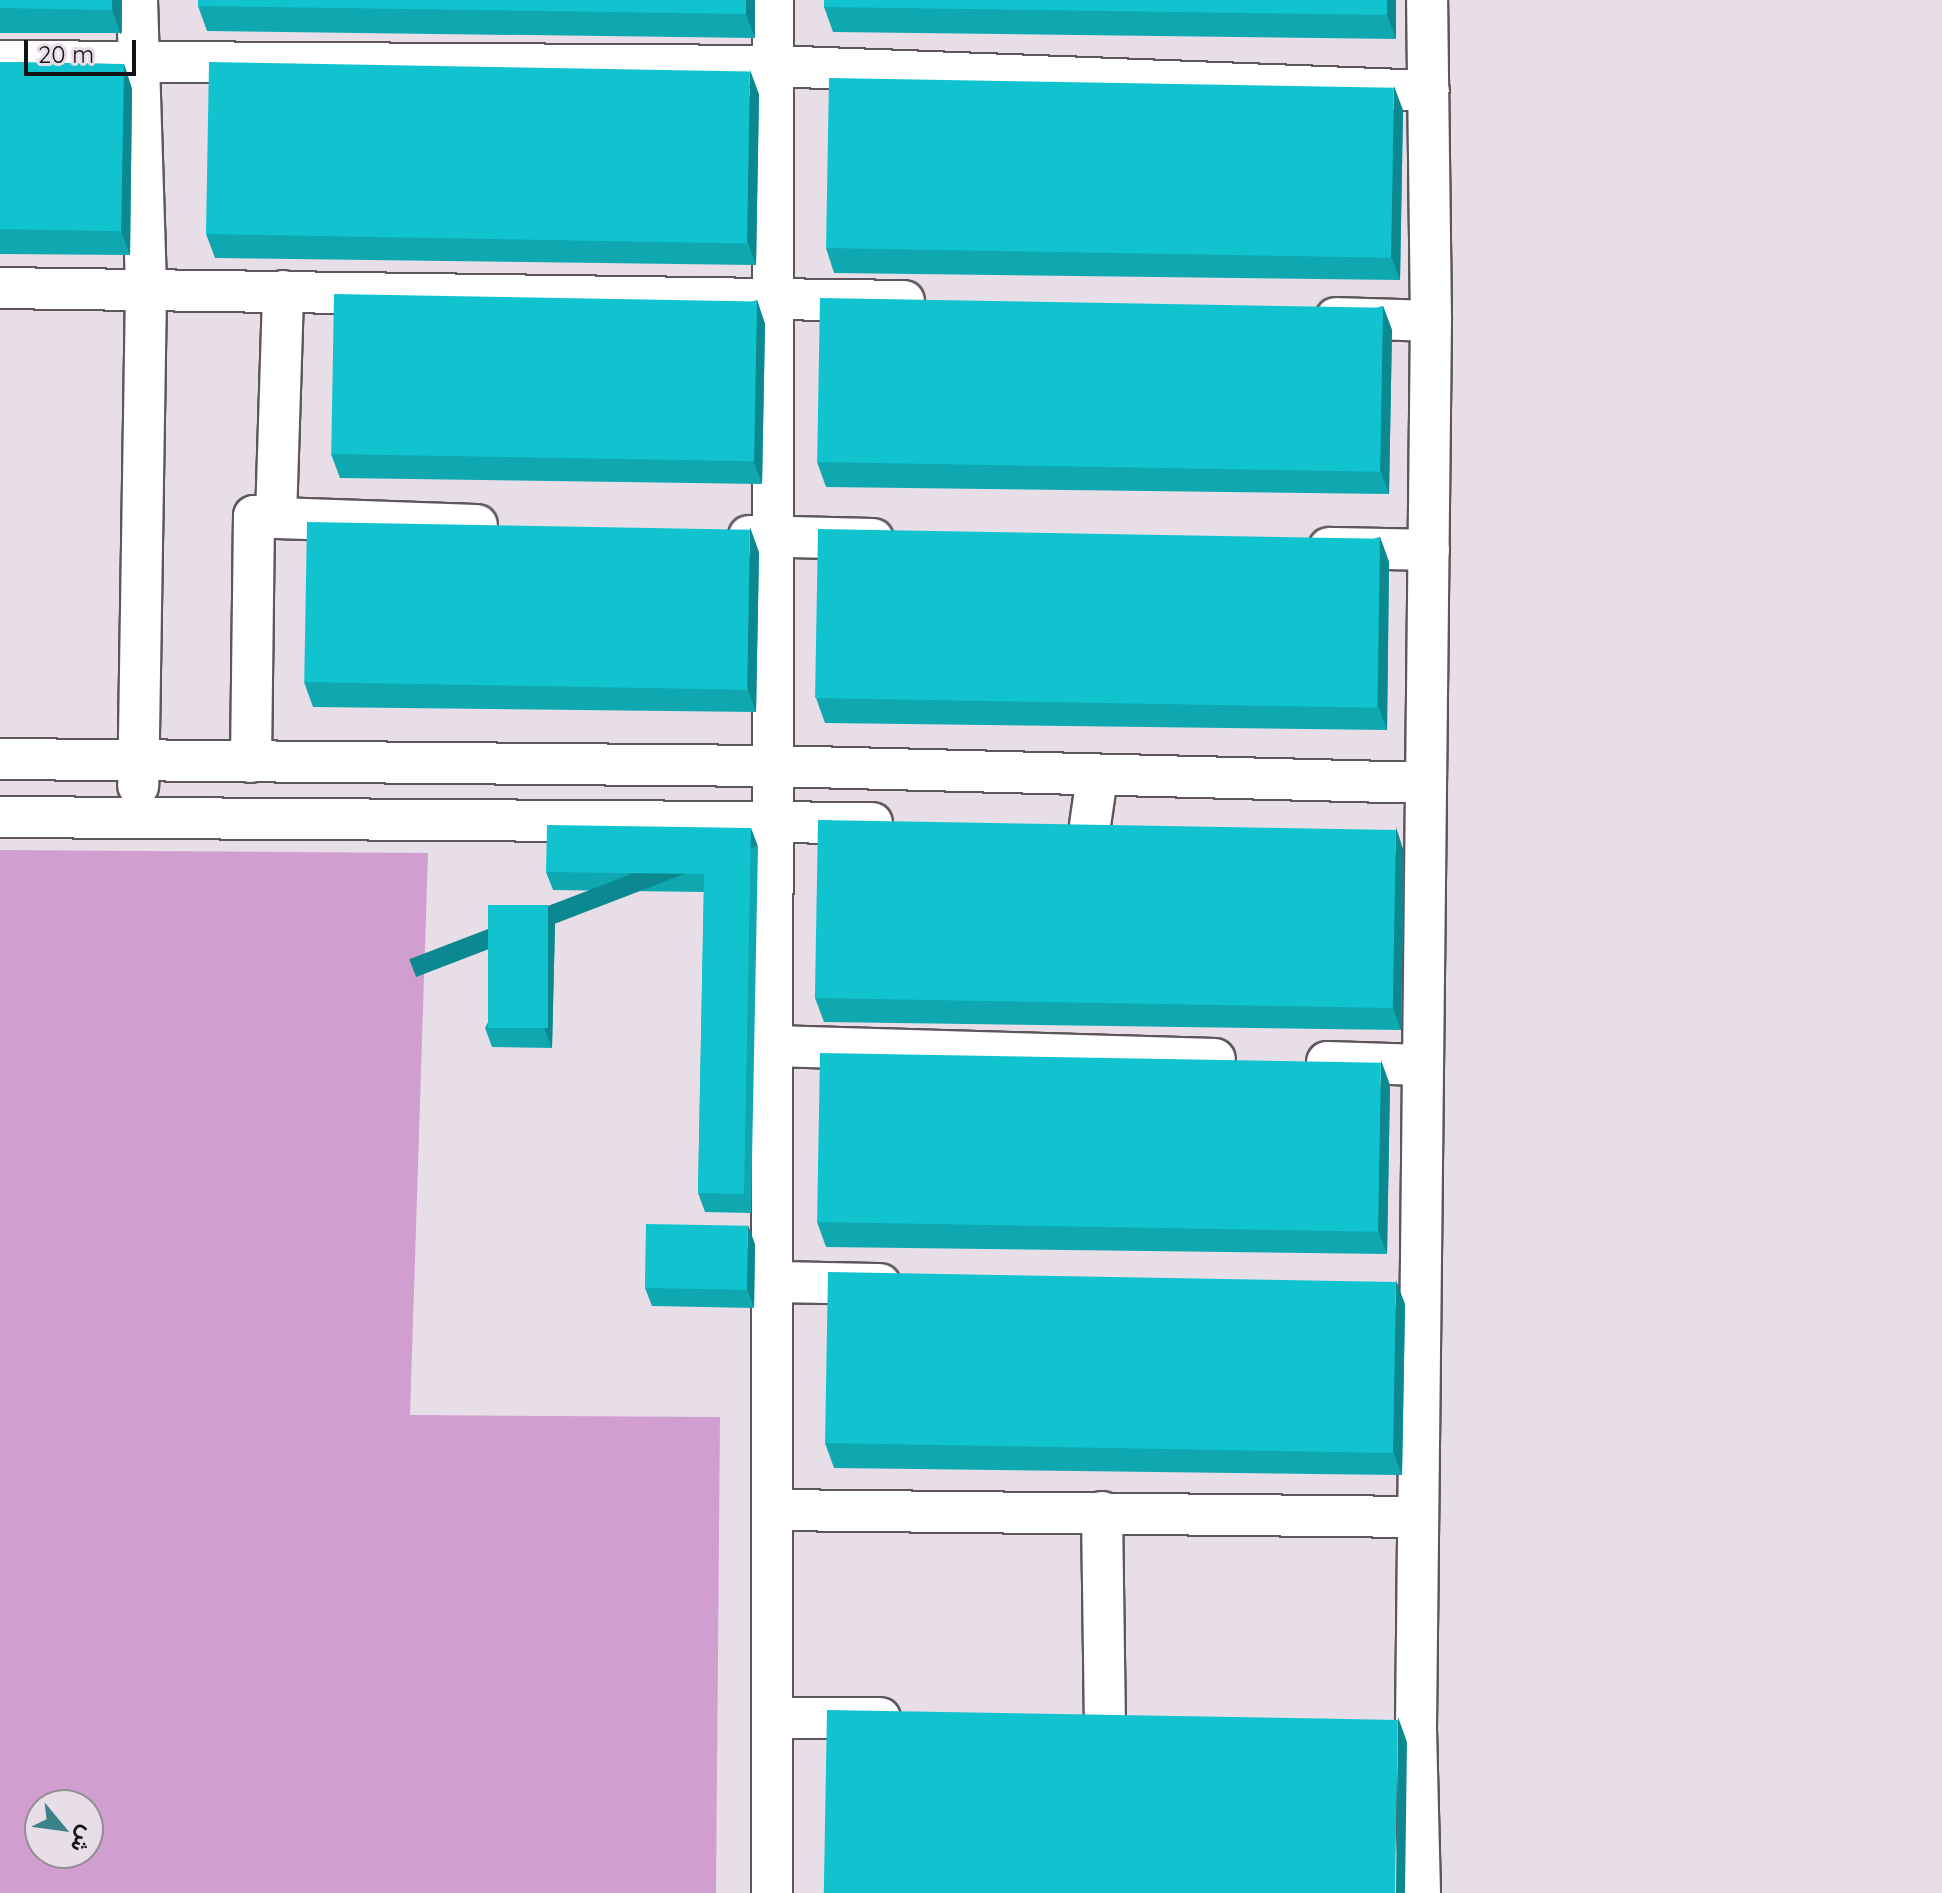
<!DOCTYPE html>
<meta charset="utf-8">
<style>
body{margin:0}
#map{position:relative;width:1942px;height:1893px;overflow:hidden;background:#e8dee8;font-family:Quicksand,Vazirmatn,sans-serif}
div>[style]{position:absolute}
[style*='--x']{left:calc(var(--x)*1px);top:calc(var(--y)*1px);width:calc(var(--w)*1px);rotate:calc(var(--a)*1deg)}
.green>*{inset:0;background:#d09fd0}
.roads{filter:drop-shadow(2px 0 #5e565e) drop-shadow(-2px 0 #5e565e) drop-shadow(0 2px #5e565e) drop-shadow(0 -2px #5e565e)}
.street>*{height:40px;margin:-20px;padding:0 20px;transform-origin:20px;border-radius:20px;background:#fff}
.wall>*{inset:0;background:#0fa8b1;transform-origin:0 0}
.shaded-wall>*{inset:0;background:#0c8890;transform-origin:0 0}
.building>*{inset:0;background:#11c3ce;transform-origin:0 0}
span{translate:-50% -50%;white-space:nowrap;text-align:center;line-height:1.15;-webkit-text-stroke:6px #e8dee8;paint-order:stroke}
.north{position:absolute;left:24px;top:1789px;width:80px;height:80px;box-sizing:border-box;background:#e8dee8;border:2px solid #948d94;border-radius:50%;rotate:119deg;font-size:22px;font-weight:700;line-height:32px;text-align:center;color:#161316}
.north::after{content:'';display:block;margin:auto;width:28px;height:36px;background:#3b8388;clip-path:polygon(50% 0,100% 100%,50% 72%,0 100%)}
.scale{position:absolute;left:24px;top:40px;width:112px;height:36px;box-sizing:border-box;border:4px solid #161316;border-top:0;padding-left:10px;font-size:24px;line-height:28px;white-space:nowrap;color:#161316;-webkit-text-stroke:6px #e8dee8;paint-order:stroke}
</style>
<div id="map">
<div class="green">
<div style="clip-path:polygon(evenodd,0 850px,428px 853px,410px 1415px,720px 1417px,716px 1893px,0 1893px,0 850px,40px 1805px,88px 1805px,88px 1853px,40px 1853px,40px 1805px)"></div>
</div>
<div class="roads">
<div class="street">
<div style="--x:137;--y:0;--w:290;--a:88.2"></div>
<div style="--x:146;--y:290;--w:496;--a:90.9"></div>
<div style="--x:0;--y:61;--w:772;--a:0.37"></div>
<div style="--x:772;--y:66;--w:657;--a:2.18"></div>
<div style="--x:0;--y:288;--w:904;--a:0.82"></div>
<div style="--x:1336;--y:318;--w:95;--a:1.8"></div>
<div style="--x:276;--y:518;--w:201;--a:2"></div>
<div style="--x:749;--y:536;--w:124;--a:1.4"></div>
<div style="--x:1329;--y:548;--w:100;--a:1.1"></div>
<div style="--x:0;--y:759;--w:773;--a:0.52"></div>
<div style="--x:773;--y:766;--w:653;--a:1.49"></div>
<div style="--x:251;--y:762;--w:246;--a:-89.3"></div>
<div style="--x:254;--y:516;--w:22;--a:5"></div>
<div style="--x:276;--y:518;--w:227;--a:-88.2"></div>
<div style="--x:0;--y:817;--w:872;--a:0.39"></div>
<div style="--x:1090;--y:825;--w:49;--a:-81.7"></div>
<div style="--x:773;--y:1046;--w:442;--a:1.7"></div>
<div style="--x:1327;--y:1062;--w:96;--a:1.8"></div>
<div style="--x:772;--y:1282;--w:108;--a:1.1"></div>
<div style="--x:772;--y:1510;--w:646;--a:0.62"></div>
<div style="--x:1102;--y:1512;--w:206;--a:89.2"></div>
<div style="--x:772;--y:1718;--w:108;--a:0"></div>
<div style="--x:772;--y:1893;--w:1893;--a:-89.97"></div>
<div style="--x:1420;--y:1893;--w:166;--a:-91.4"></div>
<div style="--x:1416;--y:1727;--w:1406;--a:-89.39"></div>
<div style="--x:1431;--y:321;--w:321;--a:-90.7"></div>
</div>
</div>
<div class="wall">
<div style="left:0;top:0;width:122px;height:33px"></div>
<div style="clip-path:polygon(755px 0,755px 38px,207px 31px,198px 6px)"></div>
<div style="clip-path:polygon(1396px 0,1396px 39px,833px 32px,824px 7px)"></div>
<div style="clip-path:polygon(0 62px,124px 64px,132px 89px,130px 255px,0 254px)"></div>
<div style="clip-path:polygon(759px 94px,756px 265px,215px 258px,206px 234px)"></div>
<div style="clip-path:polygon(1403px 110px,1400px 280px,834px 273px,826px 248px)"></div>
<div style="clip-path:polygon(757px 300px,765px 324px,762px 484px,340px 478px,331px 454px)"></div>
<div style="clip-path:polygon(1383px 306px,1392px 330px,1389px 494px,826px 487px,817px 462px)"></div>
<div style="clip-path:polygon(1380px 537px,1389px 562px,1387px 730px,825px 723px,816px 698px)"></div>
<div style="clip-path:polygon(759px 552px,756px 712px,313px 707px,304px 682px)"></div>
<div style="clip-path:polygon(758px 846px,751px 1213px,705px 1212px,698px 1193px,704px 892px,553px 890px,546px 872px)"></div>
<div style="clip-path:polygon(1404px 852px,1401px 1030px,824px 1022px,815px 998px)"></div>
<div style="clip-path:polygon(548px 905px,555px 924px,552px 1048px,492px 1047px,485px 1028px)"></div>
<div style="clip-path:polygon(1390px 1085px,1387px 1254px,826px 1247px,817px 1222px)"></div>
<div style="clip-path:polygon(755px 1244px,754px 1308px,652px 1306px,645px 1288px)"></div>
<div style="clip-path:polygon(1405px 1304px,1402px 1475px,834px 1468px,825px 1443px)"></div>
</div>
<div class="shaded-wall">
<div style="clip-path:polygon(112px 0,122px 0,121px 35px,112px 10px)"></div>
<div style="clip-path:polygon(746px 0,755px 0,755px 38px,746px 14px)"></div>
<div style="clip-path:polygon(1387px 0,1396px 0,1396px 39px,1387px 15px)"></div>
<div style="clip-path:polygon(124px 64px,132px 89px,130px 255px,121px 231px)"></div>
<div style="clip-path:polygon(750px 70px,759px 94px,756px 265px,747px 240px)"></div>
<div style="clip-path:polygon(1394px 86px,1403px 110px,1400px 280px,1391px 256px)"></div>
<div style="clip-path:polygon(757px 300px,765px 324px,762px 484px,753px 460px)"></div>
<div style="clip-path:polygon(1383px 306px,1392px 330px,1389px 494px,1380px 470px)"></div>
<div style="clip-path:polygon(750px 527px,759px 552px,756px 712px,747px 687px)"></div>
<div style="clip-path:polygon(1380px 537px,1389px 562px,1387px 730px,1378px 706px)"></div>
<div style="clip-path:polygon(1396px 827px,1404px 852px,1401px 1030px,1392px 1006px)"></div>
<div style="left:751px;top:828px;width:19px;height:366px;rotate:69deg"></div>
<div style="clip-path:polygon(548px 905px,555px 924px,552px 1048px,545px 1030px)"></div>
<div style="clip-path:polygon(1381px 1060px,1390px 1085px,1387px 1254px,1378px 1230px)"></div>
<div style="clip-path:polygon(748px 1225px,755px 1244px,754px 1308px,747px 1289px)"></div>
<div style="clip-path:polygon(1396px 1280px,1405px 1304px,1402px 1475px,1393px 1451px)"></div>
<div style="clip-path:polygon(1398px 1717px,1407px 1742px,1405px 1893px,1396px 1893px)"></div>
</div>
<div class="building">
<div style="clip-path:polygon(0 0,112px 0,112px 10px,0 8px)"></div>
<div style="clip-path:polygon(198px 0,746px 0,746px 14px,198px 6px)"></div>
<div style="clip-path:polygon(824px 0,1387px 0,1387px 15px,824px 7px)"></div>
<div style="left:0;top:62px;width:124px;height:167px;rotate:1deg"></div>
<div style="left:209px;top:62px;width:541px;height:172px;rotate:1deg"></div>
<div style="left:829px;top:78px;width:565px;height:170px;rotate:1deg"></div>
<div style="left:334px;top:294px;width:423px;height:160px;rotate:1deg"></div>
<div style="left:820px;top:298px;width:563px;height:164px;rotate:1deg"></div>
<div style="left:307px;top:522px;width:443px;height:160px;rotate:1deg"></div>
<div style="left:818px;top:529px;width:562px;height:169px;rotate:1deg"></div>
<div style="left:818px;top:820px;width:578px;height:178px;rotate:1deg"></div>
<div style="clip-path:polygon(547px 825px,751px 828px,744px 1194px,698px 1193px,704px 874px,546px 872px)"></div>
<div style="left:488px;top:905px;width:60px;height:123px"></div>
<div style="left:820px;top:1053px;width:561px;height:169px;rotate:1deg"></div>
<div style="left:646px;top:1224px;width:102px;height:64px;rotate:1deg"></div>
<div style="left:828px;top:1272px;width:568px;height:171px;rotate:1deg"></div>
<div style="left:827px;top:1710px;width:571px;height:183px;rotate:1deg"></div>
</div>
<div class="north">ش</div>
<div class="scale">20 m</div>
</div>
